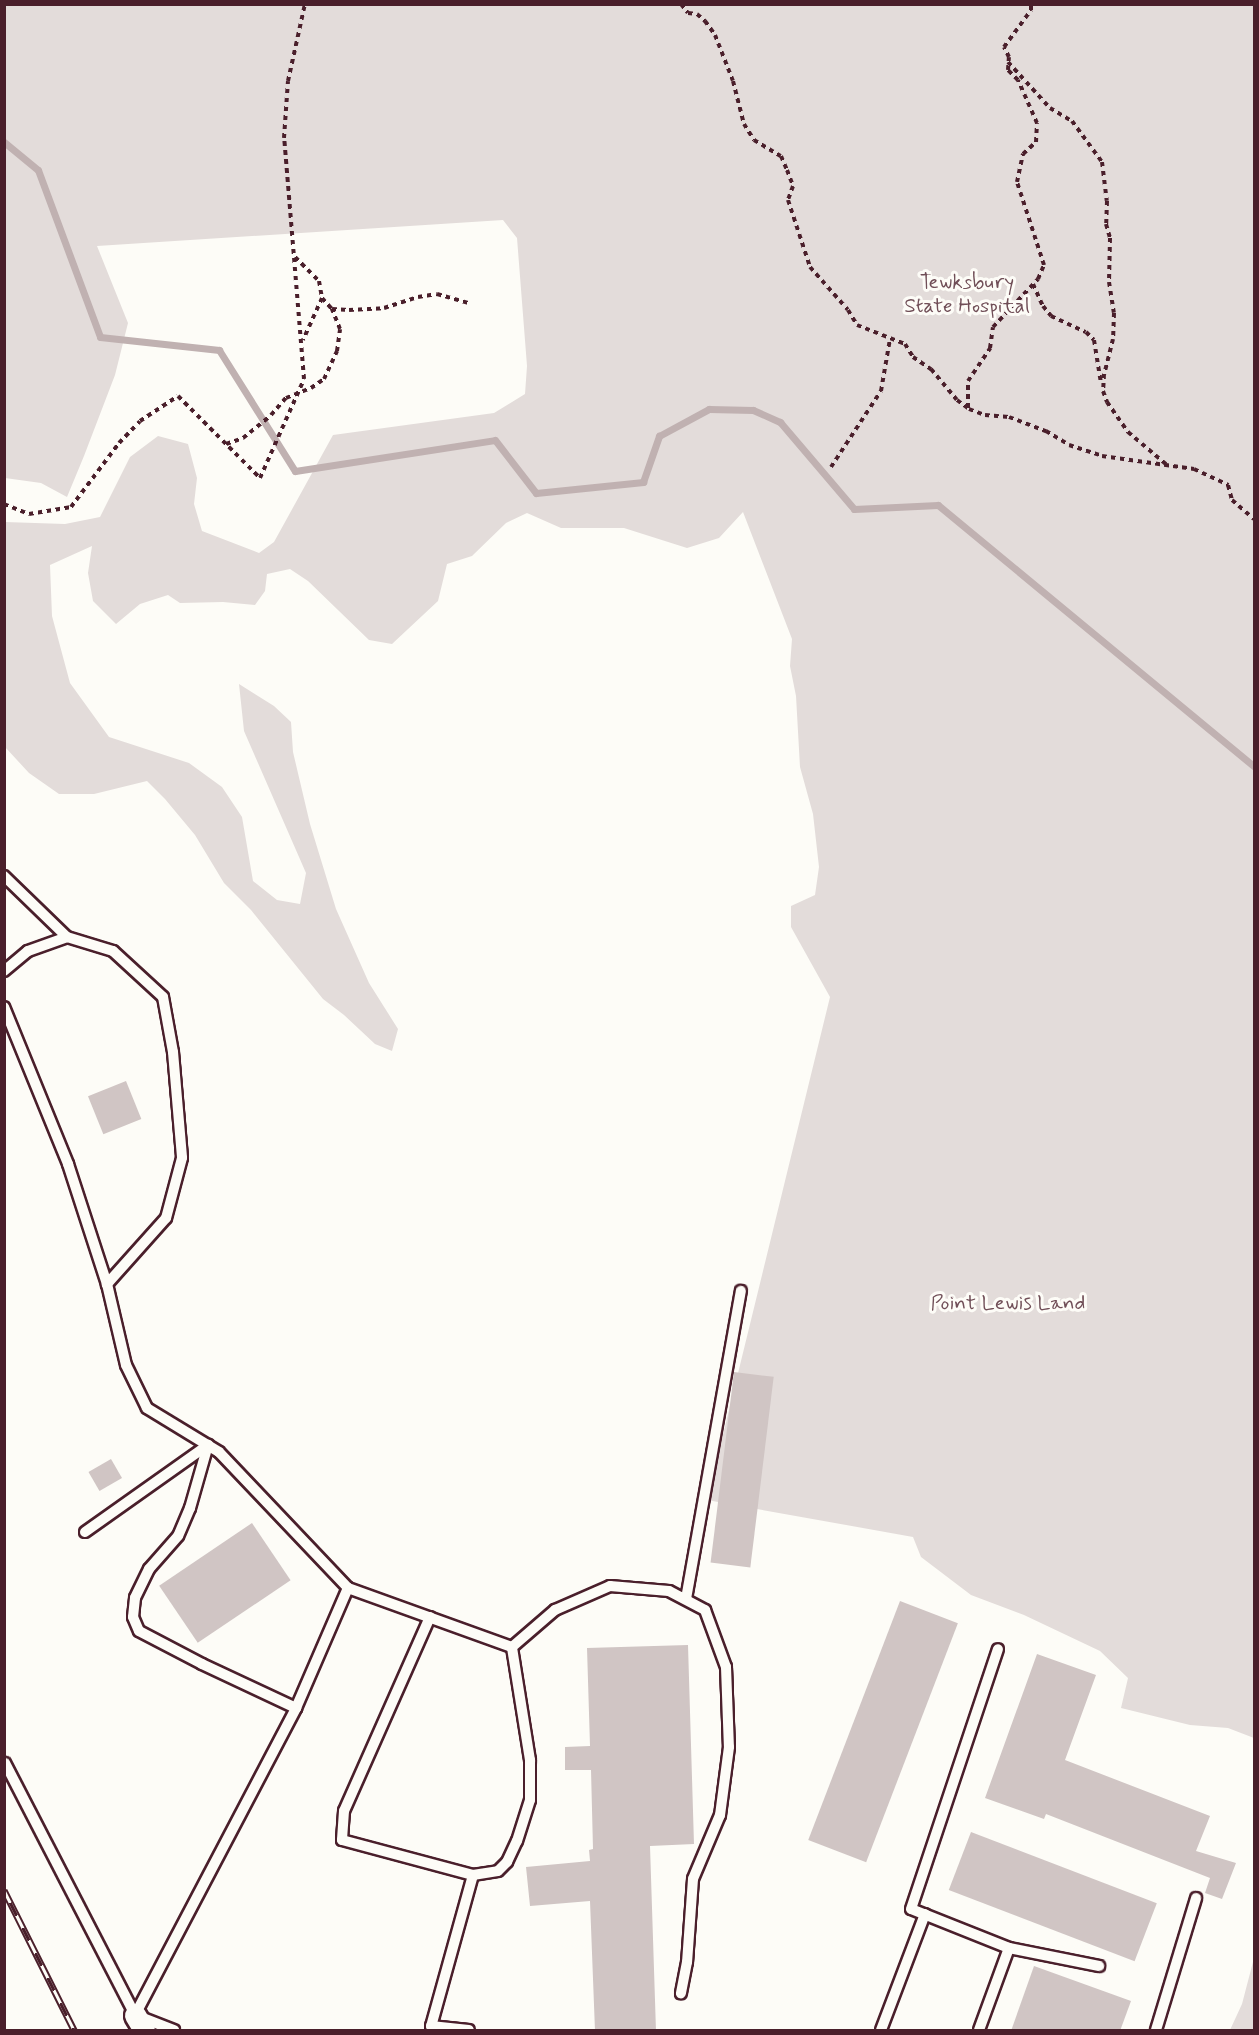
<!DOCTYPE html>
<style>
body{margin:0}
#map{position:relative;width:1259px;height:2035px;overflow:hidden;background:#fdfcf7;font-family:Mynerve,sans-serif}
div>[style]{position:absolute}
.green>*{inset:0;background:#e3dcda}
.stream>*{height:7px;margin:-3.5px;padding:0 3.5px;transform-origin:3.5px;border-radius:3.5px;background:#c0b1b1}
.building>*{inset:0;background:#d0c5c4;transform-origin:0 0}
.path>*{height:4px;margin-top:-2px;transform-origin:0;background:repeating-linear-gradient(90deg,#4a1f2b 0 4.5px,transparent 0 9px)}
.roads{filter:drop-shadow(2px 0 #4a1f2b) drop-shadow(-2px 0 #4a1f2b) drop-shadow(0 2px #4a1f2b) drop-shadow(0 -2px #4a1f2b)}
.lane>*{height:10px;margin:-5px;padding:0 5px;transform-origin:5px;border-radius:5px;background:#fdfcf7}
.street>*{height:21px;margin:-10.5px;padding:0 10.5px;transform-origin:10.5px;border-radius:10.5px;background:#fdfcf7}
.rail>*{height:7px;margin-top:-3.5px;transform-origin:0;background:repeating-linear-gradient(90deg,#fdfcf7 0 14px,#4a1f2b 0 28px);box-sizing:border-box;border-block:2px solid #4a1f2b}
span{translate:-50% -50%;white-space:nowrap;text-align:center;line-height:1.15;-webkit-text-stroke:6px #fdfcf7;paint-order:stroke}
.park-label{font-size:21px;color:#704e57}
.frame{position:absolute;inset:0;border:6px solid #4a1f2b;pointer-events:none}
</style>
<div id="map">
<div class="green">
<i style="clip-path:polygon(5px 5px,1254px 5px,1254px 1738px,1228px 1728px,1190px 1725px,1121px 1708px,1128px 1678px,1100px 1651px,1024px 1615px,971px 1595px,921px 1557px,913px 1537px,707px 1500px,830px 997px,791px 927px,791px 906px,815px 895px,819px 867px,813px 814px,800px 767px,796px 696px,790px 666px,792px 639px,743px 512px,719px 538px,687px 548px,624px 528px,561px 528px,527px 513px,506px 523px,472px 556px,447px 564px,438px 601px,392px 644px,369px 640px,308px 581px,290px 569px,267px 574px,265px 591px,255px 605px,223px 602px,180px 603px,168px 595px,140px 604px,116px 624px,93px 601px,88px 573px,92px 546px,50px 565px,52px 616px,70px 683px,109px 737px,189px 763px,222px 787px,242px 817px,253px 881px,277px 900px,300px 904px,306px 873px,244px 731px,239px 684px,274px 706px,291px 722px,293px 752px,310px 824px,336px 909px,369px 983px,398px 1029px,392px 1051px,375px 1044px,344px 1015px,323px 999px,251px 910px,224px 883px,195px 835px,165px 799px,147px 781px,94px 794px,59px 794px,29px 773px,5px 747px,5px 522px,65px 524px,100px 517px,130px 457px,158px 436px,188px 444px,197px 478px,194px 504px,202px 531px,259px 553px,274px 542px,333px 435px,494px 413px,525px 394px,527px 366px,517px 238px,503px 220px,97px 246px,128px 323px,115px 375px,84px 456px,67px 497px,41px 483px,5px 478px)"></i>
<i style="clip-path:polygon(1254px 1958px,1254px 2030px,1230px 2030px,1242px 2004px)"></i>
</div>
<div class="stream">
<i style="left:4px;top:142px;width:44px;rotate:39.5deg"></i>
<i style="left:38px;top:170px;width:178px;rotate:69.6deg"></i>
<i style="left:100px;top:337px;width:120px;rotate:6.2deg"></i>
<i style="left:219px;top:350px;width:143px;rotate:57.9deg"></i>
<i style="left:295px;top:471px;width:202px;rotate:-8.8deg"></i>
<i style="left:495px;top:440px;width:67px;rotate:52.3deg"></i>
<i style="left:536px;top:493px;width:108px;rotate:-5.9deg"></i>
<i style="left:643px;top:482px;width:49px;rotate:-70.8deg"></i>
<i style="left:659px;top:436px;width:57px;rotate:-28.4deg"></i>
<i style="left:709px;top:409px;width:44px;rotate:1.3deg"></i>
<i style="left:753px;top:410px;width:30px;rotate:24deg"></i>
<i style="left:780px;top:422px;width:114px;rotate:49.6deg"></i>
<i style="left:854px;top:509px;width:84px;rotate:-2.7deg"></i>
<i style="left:938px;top:505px;width:410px;rotate:39.6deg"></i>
</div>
<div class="building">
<i style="left:126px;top:1081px;width:41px;height:41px;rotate:68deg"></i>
<i style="left:734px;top:1372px;width:40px;height:192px;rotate:7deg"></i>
<i style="left:111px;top:1459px;width:22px;height:26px;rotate:60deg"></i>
<i style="left:252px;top:1523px;width:69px;height:112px;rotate:56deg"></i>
<i style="left:900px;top:1601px;width:62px;height:256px;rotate:21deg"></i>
<i style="clip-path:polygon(688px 1645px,694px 1844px,650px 1846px,656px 2031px,595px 2031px,590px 1901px,530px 1906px,526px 1867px,590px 1861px,589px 1850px,593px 1849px,591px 1770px,565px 1770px,565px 1747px,590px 1746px,587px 1648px)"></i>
<i style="clip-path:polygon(1037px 1654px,1096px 1675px,1065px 1760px,1210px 1816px,1196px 1851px,1236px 1863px,1222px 1899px,1205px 1893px,1210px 1878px,1046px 1814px,1044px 1819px,985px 1798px)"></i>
<i style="left:971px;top:1832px;width:199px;height:62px;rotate:21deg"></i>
<i style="clip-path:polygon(1034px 1966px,1131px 2001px,1120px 2031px,1011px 2031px)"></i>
</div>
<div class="path">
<i style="left:681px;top:4px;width:11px;rotate:52deg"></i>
<i style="left:688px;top:13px;width:9px;rotate:6deg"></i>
<i style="left:697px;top:14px;width:11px;rotate:41deg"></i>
<i style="left:705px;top:21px;width:17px;rotate:54deg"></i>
<i style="left:715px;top:35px;width:49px;rotate:68.6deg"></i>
<i style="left:733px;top:81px;width:44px;rotate:75.7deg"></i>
<i style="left:744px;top:124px;width:19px;rotate:58deg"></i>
<i style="left:754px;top:140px;width:31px;rotate:31deg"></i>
<i style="left:781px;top:156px;width:15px;rotate:67deg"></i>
<i style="left:787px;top:170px;width:17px;rotate:69deg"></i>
<i style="left:793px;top:186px;width:15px;rotate:110deg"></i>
<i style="left:788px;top:200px;width:71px;rotate:71.8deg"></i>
<i style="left:810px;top:267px;width:57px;rotate:48.5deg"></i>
<i style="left:848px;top:310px;width:17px;rotate:59deg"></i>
<i style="left:857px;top:325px;width:52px;rotate:21.6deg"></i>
<i style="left:905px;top:344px;width:15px;rotate:58deg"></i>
<i style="left:913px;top:357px;width:22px;rotate:34deg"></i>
<i style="left:931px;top:369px;width:40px;rotate:50deg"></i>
<i style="left:957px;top:400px;width:15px;rotate:37deg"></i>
<i style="left:969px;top:409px;width:17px;rotate:21deg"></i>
<i style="left:985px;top:415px;width:24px;rotate:5deg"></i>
<i style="left:1009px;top:417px;width:40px;rotate:21deg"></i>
<i style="left:1046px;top:431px;width:27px;rotate:31deg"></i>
<i style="left:1069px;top:445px;width:35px;rotate:18deg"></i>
<i style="left:1102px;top:456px;width:93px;rotate:8deg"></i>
<i style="left:1194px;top:469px;width:38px;rotate:25deg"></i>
<i style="left:1228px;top:485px;width:16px;rotate:75deg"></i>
<i style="left:1232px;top:500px;width:29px;rotate:41deg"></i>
<i style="left:1008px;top:62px;width:62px;rotate:47.6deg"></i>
<i style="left:1050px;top:108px;width:26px;rotate:31deg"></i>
<i style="left:1072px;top:121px;width:51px;rotate:53.8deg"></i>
<i style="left:1102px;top:162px;width:39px;rotate:83deg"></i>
<i style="left:1107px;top:201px;width:23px;rotate:92deg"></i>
<i style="left:1106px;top:224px;width:15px;rotate:74deg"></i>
<i style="left:1110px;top:238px;width:44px;rotate:91.3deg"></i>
<i style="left:1109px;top:282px;width:31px;rotate:81deg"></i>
<i style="left:1114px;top:313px;width:26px;rotate:92deg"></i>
<i style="left:1113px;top:339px;width:36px;rotate:104deg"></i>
<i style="left:1104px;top:374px;width:17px;rotate:93deg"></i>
<i style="left:1103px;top:391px;width:12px;rotate:70deg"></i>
<i style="left:1107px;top:402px;width:37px;rotate:55deg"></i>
<i style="left:1128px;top:432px;width:51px;rotate:40.2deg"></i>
<i style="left:295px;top:257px;width:34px;rotate:45deg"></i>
<i style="left:319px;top:281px;width:17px;rotate:80deg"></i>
<i style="left:322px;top:298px;width:46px;rotate:114.3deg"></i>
<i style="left:1033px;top:284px;width:24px;rotate:66deg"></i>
<i style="left:1043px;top:306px;width:13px;rotate:51deg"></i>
<i style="left:1051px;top:316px;width:38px;rotate:25deg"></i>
<i style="left:1086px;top:332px;width:11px;rotate:45deg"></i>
<i style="left:1094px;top:340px;width:44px;rotate:80.8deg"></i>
<i style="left:322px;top:298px;width:15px;rotate:48deg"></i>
<i style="left:332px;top:309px;width:17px;rotate:3deg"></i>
<i style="left:349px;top:310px;width:35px;rotate:-3deg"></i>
<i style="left:384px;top:308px;width:36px;rotate:-18deg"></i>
<i style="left:418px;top:297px;width:19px;rotate:-9deg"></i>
<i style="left:437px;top:294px;width:35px;rotate:16deg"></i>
<i style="left:968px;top:408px;width:27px;rotate:-90deg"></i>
<i style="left:968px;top:381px;width:40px;rotate:-56deg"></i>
<i style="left:990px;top:348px;width:21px;rotate:-82deg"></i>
<i style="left:993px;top:327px;width:66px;rotate:-46.8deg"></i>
<i style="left:1038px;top:279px;width:15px;rotate:-67deg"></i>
<i style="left:1044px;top:265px;width:87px;rotate:-108deg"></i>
<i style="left:1017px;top:182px;width:29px;rotate:-78deg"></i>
<i style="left:1023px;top:154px;width:18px;rotate:-43deg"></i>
<i style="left:1036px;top:142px;width:19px;rotate:-87deg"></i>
<i style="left:1037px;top:123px;width:47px;rotate:-113.8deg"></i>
<i style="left:1018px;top:80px;width:14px;rotate:-135deg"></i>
<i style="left:1008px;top:70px;width:13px;rotate:-86deg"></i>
<i style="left:1009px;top:57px;width:11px;rotate:-117deg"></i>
<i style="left:1004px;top:47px;width:46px;rotate:-53.9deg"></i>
<i style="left:1031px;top:10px;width:6px;rotate:-90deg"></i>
<i style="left:226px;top:444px;width:18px;rotate:-19deg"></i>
<i style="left:243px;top:438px;width:36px;rotate:-39deg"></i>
<i style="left:271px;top:415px;width:23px;rotate:-49deg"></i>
<i style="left:286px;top:398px;width:27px;rotate:-22deg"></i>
<i style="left:311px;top:388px;width:16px;rotate:-35deg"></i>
<i style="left:324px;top:379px;width:31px;rotate:-65deg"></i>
<i style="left:337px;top:351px;width:22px;rotate:-82deg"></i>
<i style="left:340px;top:329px;width:22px;rotate:-112deg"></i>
<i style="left:831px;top:467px;width:91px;rotate:-56.7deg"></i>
<i style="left:881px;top:391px;width:53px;rotate:-80.2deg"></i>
<i style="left:4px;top:504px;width:27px;rotate:22deg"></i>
<i style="left:29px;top:514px;width:43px;rotate:-9.5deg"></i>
<i style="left:71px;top:507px;width:80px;rotate:-53.1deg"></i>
<i style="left:119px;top:443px;width:30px;rotate:-46deg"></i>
<i style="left:140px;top:421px;width:45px;rotate:-33.3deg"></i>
<i style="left:178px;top:396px;width:116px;rotate:45deg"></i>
<i style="left:260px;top:478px;width:108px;rotate:-66deg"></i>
<i style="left:304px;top:379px;width:242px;rotate:-94.7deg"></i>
<i style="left:284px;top:138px;width:57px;rotate:-86deg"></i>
<i style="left:288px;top:81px;width:79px;rotate:-77.6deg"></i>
</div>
<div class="roads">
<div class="lane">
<i style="left:4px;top:876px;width:88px;rotate:44.1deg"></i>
<i style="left:4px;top:971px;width:31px;rotate:-40deg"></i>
<i style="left:28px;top:951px;width:41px;rotate:-19.7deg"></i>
<i style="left:67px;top:937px;width:48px;rotate:16.9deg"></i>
<i style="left:113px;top:951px;width:68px;rotate:42.6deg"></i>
<i style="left:163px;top:997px;width:56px;rotate:79.7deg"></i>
<i style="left:173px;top:1052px;width:106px;rotate:85.1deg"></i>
<i style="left:182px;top:1158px;width:62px;rotate:104.9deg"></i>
<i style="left:166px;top:1218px;width:89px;rotate:131.8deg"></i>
<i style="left:4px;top:1007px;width:170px;rotate:67.8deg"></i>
<i style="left:68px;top:1164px;width:126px;rotate:72deg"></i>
<i style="left:107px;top:1284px;width:83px;rotate:76.8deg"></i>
<i style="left:126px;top:1365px;width:48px;rotate:64deg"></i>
<i style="left:147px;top:1408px;width:84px;rotate:31.4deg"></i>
<i style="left:219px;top:1452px;width:187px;rotate:46.5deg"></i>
<i style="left:208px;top:1445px;width:66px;rotate:105.9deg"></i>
<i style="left:190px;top:1508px;width:30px;rotate:113deg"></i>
<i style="left:178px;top:1536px;width:44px;rotate:131.3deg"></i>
<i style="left:149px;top:1569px;width:32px;rotate:116deg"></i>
<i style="left:135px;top:1598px;width:19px;rotate:96deg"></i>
<i style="left:133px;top:1617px;width:15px;rotate:67deg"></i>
<i style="left:139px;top:1631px;width:71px;rotate:27.6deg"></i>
<i style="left:202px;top:1664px;width:104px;rotate:25.1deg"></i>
<i style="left:85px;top:1532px;width:151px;rotate:-35.3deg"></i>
<i style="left:686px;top:1599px;width:313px;rotate:-79.9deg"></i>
<i style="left:430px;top:1617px;width:212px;rotate:113.9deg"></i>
<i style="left:344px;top:1811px;width:29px;rotate:94deg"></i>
<i style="left:342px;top:1840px;width:136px;rotate:15deg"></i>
<i style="left:473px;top:1875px;width:157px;rotate:105.5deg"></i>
<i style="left:431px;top:2026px;width:38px;rotate:6deg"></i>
<i style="left:512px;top:1647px;width:57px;rotate:-40.7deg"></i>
<i style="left:555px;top:1610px;width:60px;rotate:-23.6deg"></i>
<i style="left:610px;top:1586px;width:59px;rotate:4.8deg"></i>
<i style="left:669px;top:1591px;width:41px;rotate:27.8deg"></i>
<i style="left:705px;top:1610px;width:61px;rotate:69.8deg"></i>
<i style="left:726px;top:1667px;width:80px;rotate:87.9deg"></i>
<i style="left:729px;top:1747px;width:69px;rotate:97.5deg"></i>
<i style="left:720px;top:1815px;width:69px;rotate:112.9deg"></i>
<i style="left:693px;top:1879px;width:83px;rotate:94.1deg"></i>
<i style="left:687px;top:1962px;width:32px;rotate:101deg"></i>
<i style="left:5px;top:1763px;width:284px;rotate:62.7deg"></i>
<i style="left:135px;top:2015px;width:42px;rotate:21deg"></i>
<i style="left:473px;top:1875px;width:25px;rotate:-9deg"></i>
<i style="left:498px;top:1871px;width:13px;rotate:-45deg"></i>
<i style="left:507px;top:1862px;width:23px;rotate:-65deg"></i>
<i style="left:517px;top:1841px;width:43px;rotate:-72.4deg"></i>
<i style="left:530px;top:1800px;width:40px;rotate:-90deg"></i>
<i style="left:530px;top:1760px;width:114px;rotate:-99.1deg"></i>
<i style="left:1009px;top:1948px;width:92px;rotate:11.3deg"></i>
<i style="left:135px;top:2015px;width:347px;rotate:-62.3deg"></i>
<i style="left:296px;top:1708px;width:131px;rotate:-66.6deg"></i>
<i style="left:348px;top:1588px;width:174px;rotate:19.8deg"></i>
<i style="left:881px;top:2030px;width:124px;rotate:-69.2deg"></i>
<i style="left:979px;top:2030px;width:87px;rotate:-69.9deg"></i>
<i style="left:1009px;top:1948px;width:105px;rotate:-158.3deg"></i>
<i style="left:911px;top:1909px;width:274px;rotate:-71.5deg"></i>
<i style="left:1156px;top:2030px;width:138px;rotate:-73.1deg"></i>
</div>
<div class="street">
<i style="left:135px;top:2015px;width:17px;rotate:59deg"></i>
</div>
</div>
<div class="rail">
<i style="left:4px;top:1890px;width:157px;rotate:63.4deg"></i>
</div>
<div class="park-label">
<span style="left:967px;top:294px">Tewksbury<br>State Hospital</span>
<span style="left:1008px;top:1303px">Point Lewis Land</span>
</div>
<div class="frame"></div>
</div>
